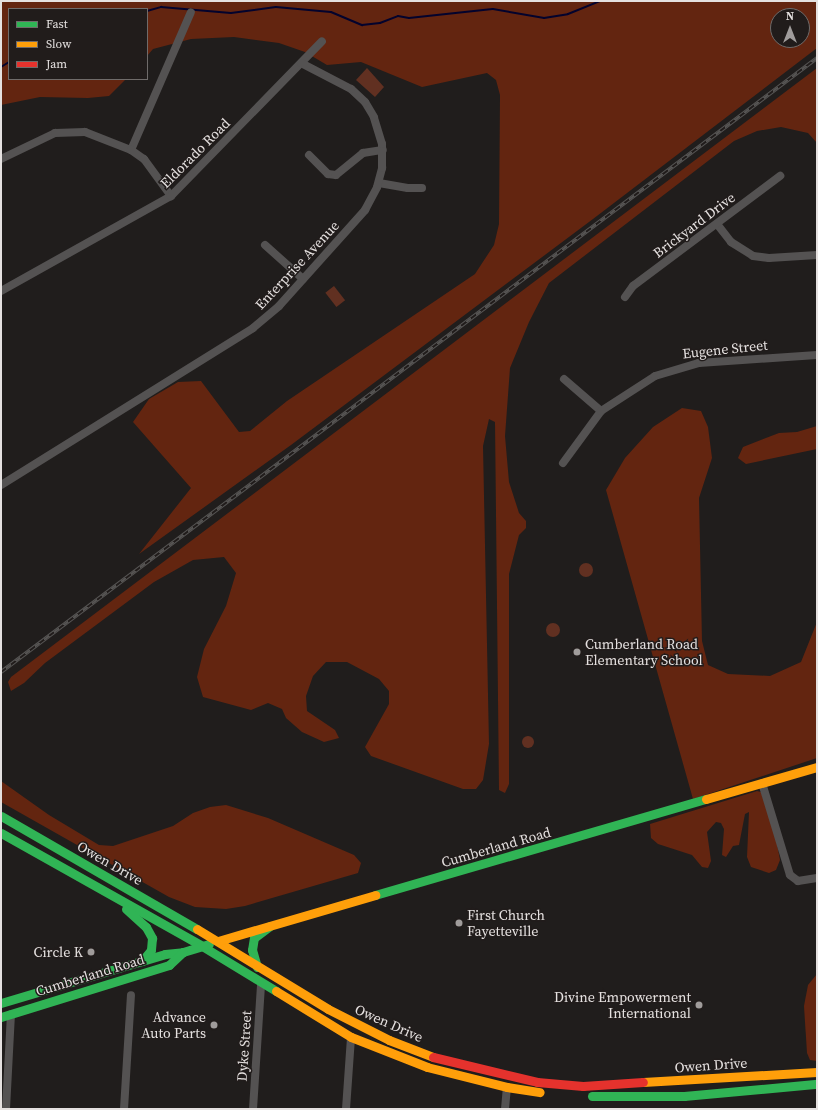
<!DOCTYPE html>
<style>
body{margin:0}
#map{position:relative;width:818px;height:1110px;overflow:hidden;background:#201d1c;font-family:"Source Serif 4",serif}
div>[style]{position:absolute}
.green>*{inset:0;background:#613021;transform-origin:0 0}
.round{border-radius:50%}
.forest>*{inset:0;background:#632510}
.stream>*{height:2px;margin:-1px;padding:0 1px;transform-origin:1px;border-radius:1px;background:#03032d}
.street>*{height:8px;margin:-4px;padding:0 4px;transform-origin:4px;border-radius:4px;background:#545252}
.fast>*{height:9px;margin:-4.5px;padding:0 4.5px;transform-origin:4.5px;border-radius:4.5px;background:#30b455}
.slow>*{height:9px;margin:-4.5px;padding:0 4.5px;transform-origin:4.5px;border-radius:4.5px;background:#ff9f0a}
.jam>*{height:9px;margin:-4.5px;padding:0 4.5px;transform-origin:4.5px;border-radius:4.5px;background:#e5322d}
.rail>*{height:3.5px;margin-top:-1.75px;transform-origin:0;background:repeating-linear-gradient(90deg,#211c1b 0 6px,#575554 0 12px);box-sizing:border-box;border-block:1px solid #575554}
.dots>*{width:11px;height:11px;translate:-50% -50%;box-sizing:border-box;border:2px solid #211c1b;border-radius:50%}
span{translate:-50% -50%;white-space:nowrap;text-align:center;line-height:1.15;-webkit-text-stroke:3px #211c1b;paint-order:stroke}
.street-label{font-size:14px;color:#e5e1e0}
.poi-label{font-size:14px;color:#e5e1e0}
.left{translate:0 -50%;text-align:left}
.right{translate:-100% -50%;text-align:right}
.frame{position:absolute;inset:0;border:2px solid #e5e1e0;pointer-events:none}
.legend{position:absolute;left:8px;top:8px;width:140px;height:72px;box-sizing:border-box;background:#211c1b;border:1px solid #6f6b6a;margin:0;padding:5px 7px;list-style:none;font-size:12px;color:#e5e1e0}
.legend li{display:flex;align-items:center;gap:8px;height:20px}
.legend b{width:20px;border:1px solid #6f6b6a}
.north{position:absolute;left:770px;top:8px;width:40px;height:40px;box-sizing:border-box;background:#211c1b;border:1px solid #6f6b6a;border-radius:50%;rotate:0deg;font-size:11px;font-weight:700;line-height:16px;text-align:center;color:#e5e1e0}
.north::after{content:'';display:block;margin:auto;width:14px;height:18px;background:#a09c9b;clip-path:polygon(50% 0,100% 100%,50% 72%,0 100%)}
</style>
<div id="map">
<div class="green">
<i style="clip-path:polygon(367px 68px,384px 87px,375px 97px,356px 80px)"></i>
<i style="left:334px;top:286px;width:18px;height:11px;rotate:52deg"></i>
<i class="round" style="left:579px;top:563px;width:14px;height:14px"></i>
<i class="round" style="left:546px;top:623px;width:14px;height:14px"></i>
<i class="round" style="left:522px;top:736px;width:12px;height:12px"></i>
</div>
<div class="forest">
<i style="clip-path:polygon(evenodd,1px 1px,817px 1px,817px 48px,593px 219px,291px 445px,139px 554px,191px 488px,133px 422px,149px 399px,178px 382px,201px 381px,239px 432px,250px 431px,287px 401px,475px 274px,494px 245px,499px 224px,500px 95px,496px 80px,487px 73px,422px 87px,361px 62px,327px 65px,305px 52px,279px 43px,234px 37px,191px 39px,153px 49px,147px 56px,147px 9px,9px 9px,9px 79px,126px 79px,109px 96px,88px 98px,40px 97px,1px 105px,1px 1px,778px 16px,802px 16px,802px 40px,778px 40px,778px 16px)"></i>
<i style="clip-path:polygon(817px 68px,817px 143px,808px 133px,781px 127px,757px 131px,734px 141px,549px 283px,529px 322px,510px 368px,505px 436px,509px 482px,519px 513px,526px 521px,526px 528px,519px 535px,509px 574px,509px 784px,505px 793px,499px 790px,495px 422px,489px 419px,483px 446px,489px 744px,483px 780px,476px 789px,463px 789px,371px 756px,365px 747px,389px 704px,389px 691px,379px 679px,347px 662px,326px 662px,313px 676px,306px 696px,307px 711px,335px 730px,339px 738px,324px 742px,302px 732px,286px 718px,282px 709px,268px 703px,251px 710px,203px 697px,197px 677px,204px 649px,226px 606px,236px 573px,224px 557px,193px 560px,154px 582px,45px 663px,24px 683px,11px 691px,8px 682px,11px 677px)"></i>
<i style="clip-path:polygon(682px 408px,701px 411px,708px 427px,712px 458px,699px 498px,702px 641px,708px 665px,728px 674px,770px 676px,801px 662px,817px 622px,817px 758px,693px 799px,606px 490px,625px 458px,653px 427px)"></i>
<i style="clip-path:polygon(817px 426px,817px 449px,746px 464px,738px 458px,743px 447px,779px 433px,797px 432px)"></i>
<i style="clip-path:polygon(1px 781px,49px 815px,99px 845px,113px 846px,173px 826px,193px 813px,210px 807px,226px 805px,268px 818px,354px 855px,361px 863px,358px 873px,245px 906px,226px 909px,195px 907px,169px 897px,1px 802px)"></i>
<i style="clip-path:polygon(757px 791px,761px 792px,776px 839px,780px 860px,776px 870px,769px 873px,751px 867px,747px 857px,749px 812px,745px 814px,739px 845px,733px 846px,726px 857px,722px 855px,724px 829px,721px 823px,716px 822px,707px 832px,711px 861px,708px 868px,702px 867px,692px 855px,658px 844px,651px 838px,650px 824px)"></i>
<i style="clip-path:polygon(817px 974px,817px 1061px,810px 1060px,807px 1053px,804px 1006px,808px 985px)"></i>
</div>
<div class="stream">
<i style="left:147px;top:11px;width:15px;rotate:-16deg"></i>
<i style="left:161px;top:7px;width:70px;rotate:4.9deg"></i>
<i style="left:231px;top:13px;width:45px;rotate:-7.6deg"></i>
<i style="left:276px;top:7px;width:55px;rotate:5.2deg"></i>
<i style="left:331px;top:12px;width:34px;rotate:23deg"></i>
<i style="left:362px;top:25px;width:18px;rotate:-6deg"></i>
<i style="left:380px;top:23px;width:19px;rotate:-21deg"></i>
<i style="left:398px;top:16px;width:11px;rotate:10deg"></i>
<i style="left:409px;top:18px;width:84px;rotate:-6.1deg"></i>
<i style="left:493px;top:9px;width:52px;rotate:10deg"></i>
<i style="left:544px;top:18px;width:24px;rotate:-9deg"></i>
<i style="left:568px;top:14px;width:35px;rotate:-22deg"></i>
<i style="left:1px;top:67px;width:9px;rotate:-32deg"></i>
</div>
<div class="street">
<i style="left:131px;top:150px;width:150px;rotate:-66.5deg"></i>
<i style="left:309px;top:155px;width:27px;rotate:45deg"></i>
<i style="left:328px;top:174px;width:8px;rotate:7deg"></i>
<i style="left:336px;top:175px;width:35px;rotate:-39deg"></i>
<i style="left:363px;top:153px;width:20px;rotate:-9deg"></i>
<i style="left:1px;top:159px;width:60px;rotate:-25.7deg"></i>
<i style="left:55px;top:133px;width:30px;rotate:-2deg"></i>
<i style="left:85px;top:132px;width:49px;rotate:21.4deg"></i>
<i style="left:131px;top:150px;width:16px;rotate:35deg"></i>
<i style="left:144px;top:159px;width:46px;rotate:53.9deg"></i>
<i style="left:379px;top:183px;width:29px;rotate:10deg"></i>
<i style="left:408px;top:188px;width:14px"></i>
<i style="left:717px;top:224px;width:23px;rotate:52deg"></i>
<i style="left:731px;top:242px;width:26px;rotate:32deg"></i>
<i style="left:753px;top:256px;width:16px;rotate:7deg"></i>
<i style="left:769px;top:258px;width:48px;rotate:-3.6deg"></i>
<i style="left:265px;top:245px;width:51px;rotate:41.8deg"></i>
<i style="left:1px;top:291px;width:195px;rotate:-29.2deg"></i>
<i style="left:171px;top:196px;width:216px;rotate:-45.7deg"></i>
<i style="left:625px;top:297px;width:14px;rotate:-54deg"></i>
<i style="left:633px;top:286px;width:184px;rotate:-36.8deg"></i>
<i style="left:564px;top:379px;width:49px;rotate:40.9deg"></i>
<i style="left:563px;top:463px;width:64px;rotate:-53.8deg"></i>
<i style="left:601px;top:411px;width:64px;rotate:-32.9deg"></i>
<i style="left:655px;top:376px;width:46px;rotate:-16.5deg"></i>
<i style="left:699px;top:363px;width:118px;rotate:-3.9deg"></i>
<i style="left:1px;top:485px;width:297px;rotate:-31.9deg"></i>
<i style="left:253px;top:328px;width:34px;rotate:-40deg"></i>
<i style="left:279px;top:306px;width:129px;rotate:-48.1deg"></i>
<i style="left:365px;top:210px;width:26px;rotate:-62deg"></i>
<i style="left:377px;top:187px;width:20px;rotate:-75deg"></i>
<i style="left:382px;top:168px;width:24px;rotate:-90deg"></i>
<i style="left:382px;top:144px;width:28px;rotate:-107deg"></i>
<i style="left:374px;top:117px;width:17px;rotate:-121deg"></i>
<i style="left:365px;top:102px;width:19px;rotate:-137deg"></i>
<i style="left:351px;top:89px;width:56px;rotate:-152.5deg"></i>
<i style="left:762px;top:783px;width:96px;rotate:73.1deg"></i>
<i style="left:790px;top:875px;width:10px;rotate:37deg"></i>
<i style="left:798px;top:881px;width:19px;rotate:-9deg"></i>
<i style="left:6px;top:1109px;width:95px;rotate:-87deg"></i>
<i style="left:124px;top:1109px;width:114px;rotate:-86.5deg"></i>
<i style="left:253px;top:1109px;width:125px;rotate:-86.3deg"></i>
<i style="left:346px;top:1109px;width:72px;rotate:-86deg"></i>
<i style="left:505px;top:1109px;width:22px;rotate:-85deg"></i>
</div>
<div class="fast">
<i style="left:1px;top:816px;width:226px;rotate:30deg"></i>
<i style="left:1px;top:833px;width:231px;rotate:29.3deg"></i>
<i style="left:202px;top:946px;width:87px;rotate:31.3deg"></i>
<i style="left:375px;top:895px;width:345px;rotate:-16.2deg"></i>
<i style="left:126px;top:909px;width:27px;rotate:42deg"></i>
<i style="left:146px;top:927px;width:13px;rotate:61deg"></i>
<i style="left:152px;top:938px;width:12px;rotate:95deg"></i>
<i style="left:151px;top:950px;width:14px;rotate:129deg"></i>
<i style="left:257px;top:967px;width:18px;rotate:-106deg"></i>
<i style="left:252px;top:950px;width:12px;rotate:-81deg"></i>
<i style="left:254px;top:938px;width:20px;rotate:-37deg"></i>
<i style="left:1px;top:1003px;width:171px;rotate:-16.6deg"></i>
<i style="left:165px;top:954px;width:18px;rotate:-6deg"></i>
<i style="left:183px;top:952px;width:27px;rotate:-17deg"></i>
<i style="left:1px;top:1017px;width:176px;rotate:-17.2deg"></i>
<i style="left:169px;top:965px;width:19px;rotate:-43deg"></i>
<i style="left:592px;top:1096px;width:92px"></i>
<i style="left:684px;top:1096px;width:134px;rotate:-5.2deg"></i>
</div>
<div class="slow">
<i style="left:706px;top:799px;width:116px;rotate:-16.1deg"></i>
<i style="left:197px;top:929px;width:153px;rotate:31.4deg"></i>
<i style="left:328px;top:1009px;width:68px;rotate:26.9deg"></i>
<i style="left:389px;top:1040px;width:47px;rotate:21.1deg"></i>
<i style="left:218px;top:941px;width:164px;rotate:-16.3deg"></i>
<i style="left:276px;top:991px;width:88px;rotate:31.5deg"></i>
<i style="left:351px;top:1037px;width:82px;rotate:21.5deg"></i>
<i style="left:427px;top:1067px;width:82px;rotate:14deg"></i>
<i style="left:507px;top:1087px;width:33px;rotate:9deg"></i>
<i style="left:643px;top:1082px;width:174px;rotate:-3.3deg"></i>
</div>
<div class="jam">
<i style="left:433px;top:1057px;width:107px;rotate:13.5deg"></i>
<i style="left:537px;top:1082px;width:46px;rotate:5deg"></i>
<i style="left:583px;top:1086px;width:60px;rotate:-3.8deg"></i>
</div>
<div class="rail">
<i style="left:1px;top:672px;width:1021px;rotate:-36.96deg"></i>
</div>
<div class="dots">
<i style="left:577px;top:652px;background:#a09c9b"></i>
<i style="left:459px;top:923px;background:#a09c9b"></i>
<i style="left:91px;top:952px;background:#a09c9b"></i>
<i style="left:699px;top:1005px;background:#a09c9b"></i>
<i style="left:214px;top:1025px;background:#a09c9b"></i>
</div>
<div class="street-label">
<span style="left:195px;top:153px;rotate:-45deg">Eldorado Road</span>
<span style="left:694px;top:225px;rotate:-37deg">Brickyard Drive</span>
<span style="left:297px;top:265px;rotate:-47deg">Enterprise Avenue</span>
<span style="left:725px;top:349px;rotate:-6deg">Eugene Street</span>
<span style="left:496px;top:847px;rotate:-16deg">Cumberland Road</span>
<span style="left:110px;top:863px;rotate:30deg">Owen Drive</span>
<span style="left:90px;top:975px;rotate:-17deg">Cumberland Road</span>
<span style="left:389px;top:1023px;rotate:24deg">Owen Drive</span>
<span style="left:244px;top:1046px;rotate:-86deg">Dyke Street</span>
<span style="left:711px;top:1065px;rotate:-4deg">Owen Drive</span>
</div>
<div class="poi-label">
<span class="left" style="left:585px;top:652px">Cumberland Road<br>Elementary School</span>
<span class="left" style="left:467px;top:923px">First Church<br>Fayetteville</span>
<span class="right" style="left:83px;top:952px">Circle K</span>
<span class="right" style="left:691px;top:1005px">Divine Empowerment<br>International</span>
<span class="right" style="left:206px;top:1025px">Advance<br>Auto Parts</span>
</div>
<div class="frame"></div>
<ul class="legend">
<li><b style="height:5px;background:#30b455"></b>Fast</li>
<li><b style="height:5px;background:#ff9f0a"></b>Slow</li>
<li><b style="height:5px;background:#e5322d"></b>Jam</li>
</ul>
<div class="north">N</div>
</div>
